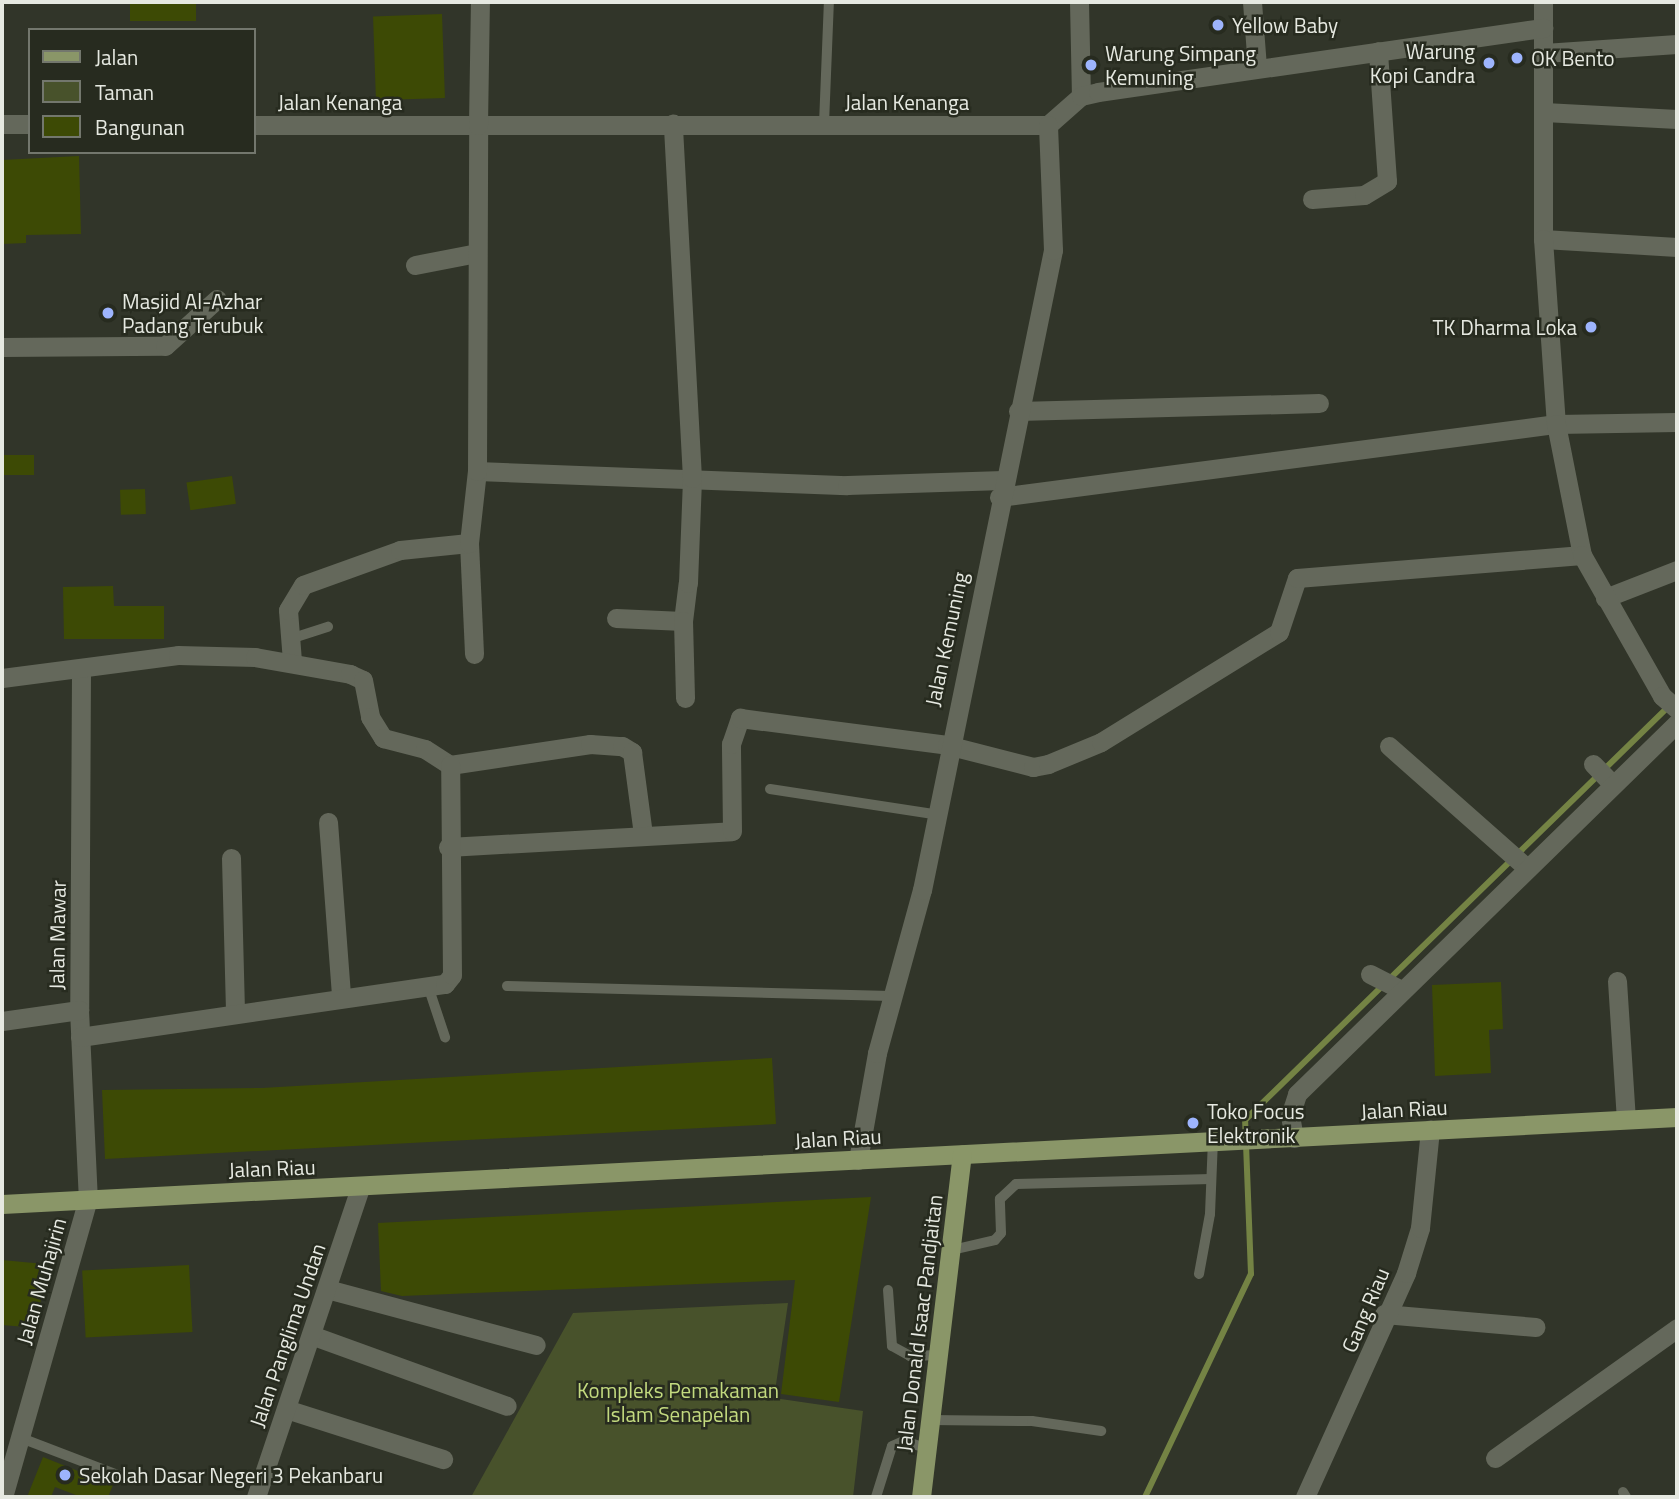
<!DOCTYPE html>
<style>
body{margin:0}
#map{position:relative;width:1679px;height:1499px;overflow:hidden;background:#313529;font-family:"Titillium Web",sans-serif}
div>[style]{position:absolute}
.green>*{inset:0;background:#48522b}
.stream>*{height:6px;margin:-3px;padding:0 3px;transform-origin:3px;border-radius:3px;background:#748344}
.building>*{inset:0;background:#3d4a05;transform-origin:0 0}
.service>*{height:10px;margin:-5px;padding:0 5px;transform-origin:5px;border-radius:5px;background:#64685b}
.minor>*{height:19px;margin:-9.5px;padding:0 9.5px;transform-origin:9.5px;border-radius:9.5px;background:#64685b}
.tertiary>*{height:19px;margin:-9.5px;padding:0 9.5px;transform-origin:9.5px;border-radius:9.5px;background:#64685b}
.primary>*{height:19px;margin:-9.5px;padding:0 9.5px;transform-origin:9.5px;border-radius:9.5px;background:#8a9668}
.dots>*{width:19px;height:19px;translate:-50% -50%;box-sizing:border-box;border:4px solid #272b1f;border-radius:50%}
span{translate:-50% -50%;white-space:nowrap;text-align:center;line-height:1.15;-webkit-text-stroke:5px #272b1f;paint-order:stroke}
.poi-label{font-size:21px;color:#e6e9e1}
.left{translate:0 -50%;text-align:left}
.right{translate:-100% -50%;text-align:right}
.street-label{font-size:21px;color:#e6e9e1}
.park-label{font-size:21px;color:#c3da7f}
.frame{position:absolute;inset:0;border:4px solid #e6e9e1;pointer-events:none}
.legend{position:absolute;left:28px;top:28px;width:228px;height:126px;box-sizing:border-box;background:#272b1f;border:2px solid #73776d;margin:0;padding:9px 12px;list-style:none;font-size:21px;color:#e6e9e1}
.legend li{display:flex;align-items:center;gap:14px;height:35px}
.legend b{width:35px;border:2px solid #73776d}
</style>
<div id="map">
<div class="green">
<i style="clip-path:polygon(788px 1303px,774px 1398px,863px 1411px,853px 1497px,471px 1497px,573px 1313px)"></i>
</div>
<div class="stream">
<i style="left:1145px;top:1497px;width:247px;rotate:-64.6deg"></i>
<i style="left:1251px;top:1274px;width:154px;rotate:-92.2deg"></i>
<i style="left:1245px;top:1120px;width:591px;rotate:-44.31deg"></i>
</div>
<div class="building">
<i style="left:130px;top:2px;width:66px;height:19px"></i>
<i style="left:442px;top:14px;width:84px;height:69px;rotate:88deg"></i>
<i style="clip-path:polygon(79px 156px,81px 234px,26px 235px,26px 243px,2px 244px,2px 160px)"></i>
<i style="left:2px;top:455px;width:32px;height:20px"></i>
<i style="left:232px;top:476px;width:28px;height:46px;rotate:82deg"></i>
<i style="left:145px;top:489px;width:25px;height:25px;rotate:88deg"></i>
<i style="clip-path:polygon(113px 586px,114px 606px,164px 606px,164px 639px,64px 639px,63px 587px)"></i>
<i style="clip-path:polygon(1501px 982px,1503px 1029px,1489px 1030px,1491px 1073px,1435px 1076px,1432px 985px)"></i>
<i style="clip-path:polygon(772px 1058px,776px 1124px,105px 1159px,102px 1090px,262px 1088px)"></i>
<i style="clip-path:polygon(871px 1197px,839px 1402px,781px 1394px,795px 1280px,402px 1296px,381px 1291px,378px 1223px)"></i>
<i style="clip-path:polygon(2px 1260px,44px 1264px,38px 1328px,2px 1325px)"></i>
<i style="left:189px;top:1265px;width:67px;height:107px;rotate:87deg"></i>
<i style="clip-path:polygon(43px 1457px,113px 1485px,108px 1497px,81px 1497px,55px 1487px,51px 1497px,27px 1497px)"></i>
</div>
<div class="service">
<i style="left:824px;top:124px;width:122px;rotate:-87.7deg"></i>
<i style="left:290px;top:639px;width:40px;rotate:-18deg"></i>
<i style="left:770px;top:789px;width:165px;rotate:8.7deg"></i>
<i style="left:507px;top:986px;width:384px;rotate:1.5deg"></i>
<i style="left:429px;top:989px;width:51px;rotate:71.6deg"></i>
<i style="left:952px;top:1250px;width:44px;rotate:-13.1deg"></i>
<i style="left:995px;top:1240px;width:9px;rotate:-49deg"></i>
<i style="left:1001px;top:1233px;width:34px;rotate:-92deg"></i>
<i style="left:1000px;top:1199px;width:22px;rotate:-43deg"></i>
<i style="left:1016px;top:1184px;width:195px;rotate:-1.5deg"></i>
<i style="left:1199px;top:1274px;width:61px;rotate:-79.6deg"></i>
<i style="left:1210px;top:1214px;width:75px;rotate:-87.7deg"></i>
<i style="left:888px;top:1290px;width:56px;rotate:85.9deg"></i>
<i style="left:892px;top:1346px;width:21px;rotate:29deg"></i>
<i style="left:910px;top:1356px;width:29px;rotate:-2deg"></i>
<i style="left:930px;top:1420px;width:102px;rotate:0.6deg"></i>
<i style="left:1032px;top:1421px;width:70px;rotate:8.2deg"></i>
<i style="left:21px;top:1438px;width:118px;rotate:20.9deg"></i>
<i style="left:1623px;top:1492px;width:6px;rotate:59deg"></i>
<i style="left:876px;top:1497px;width:53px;rotate:-72.6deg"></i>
<i style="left:892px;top:1446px;width:13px;rotate:-23deg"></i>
<i style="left:904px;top:1441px;width:23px;rotate:18deg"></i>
</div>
<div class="minor">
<i style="left:1079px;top:2px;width:94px;rotate:88.8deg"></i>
<i style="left:1252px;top:2px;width:65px;rotate:85.6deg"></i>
<i style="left:1544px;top:53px;width:133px;rotate:-3.9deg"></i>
<i style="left:1544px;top:112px;width:133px;rotate:3deg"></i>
<i style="left:1312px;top:199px;width:52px;rotate:-4.4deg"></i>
<i style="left:1364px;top:195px;width:27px;rotate:-31deg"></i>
<i style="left:1387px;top:181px;width:130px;rotate:-94deg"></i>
<i style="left:1543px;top:239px;width:134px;rotate:3.4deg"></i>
<i style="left:415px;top:265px;width:63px;rotate:-11deg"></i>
<i style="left:2px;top:347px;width:163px;rotate:-0.4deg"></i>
<i style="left:165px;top:346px;width:70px;rotate:-42.1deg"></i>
<i style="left:1018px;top:411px;width:301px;rotate:-1.5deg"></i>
<i style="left:477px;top:471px;width:370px;rotate:2.2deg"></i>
<i style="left:847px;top:485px;width:156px;rotate:-1.8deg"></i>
<i style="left:999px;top:497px;width:562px;rotate:-7.47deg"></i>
<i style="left:1556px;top:424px;width:121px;rotate:-0.9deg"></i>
<i style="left:469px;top:543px;width:111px;rotate:87.4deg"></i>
<i style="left:1605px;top:598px;width:77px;rotate:-21.3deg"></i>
<i style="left:616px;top:618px;width:67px;rotate:2.6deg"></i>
<i style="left:683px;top:621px;width:38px;rotate:-83deg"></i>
<i style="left:688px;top:583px;width:105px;rotate:-87.8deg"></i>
<i style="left:692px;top:478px;width:355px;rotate:-93.1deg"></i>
<i style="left:683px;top:621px;width:77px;rotate:88.5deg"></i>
<i style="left:292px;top:661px;width:51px;rotate:-94.5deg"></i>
<i style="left:288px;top:610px;width:29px;rotate:-59deg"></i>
<i style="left:303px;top:585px;width:103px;rotate:-19.8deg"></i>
<i style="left:400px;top:550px;width:69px;rotate:-5.8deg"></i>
<i style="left:469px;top:543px;width:72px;rotate:-83.7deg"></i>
<i style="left:477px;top:471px;width:346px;rotate:-89.8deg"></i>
<i style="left:81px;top:672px;width:338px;rotate:90.3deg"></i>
<i style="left:79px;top:1010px;width:188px;rotate:87.3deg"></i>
<i style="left:2px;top:678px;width:177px;rotate:-7.4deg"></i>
<i style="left:178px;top:655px;width:77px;rotate:1.5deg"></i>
<i style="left:255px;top:657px;width:97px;rotate:10.1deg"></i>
<i style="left:350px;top:674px;width:14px;rotate:25deg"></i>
<i style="left:363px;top:680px;width:38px;rotate:79deg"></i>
<i style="left:370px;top:717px;width:25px;rotate:58deg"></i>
<i style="left:383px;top:738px;width:43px;rotate:14.7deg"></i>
<i style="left:425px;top:749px;width:30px;rotate:33deg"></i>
<i style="left:450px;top:765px;width:142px;rotate:-8.5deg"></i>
<i style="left:590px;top:744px;width:32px;rotate:4deg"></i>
<i style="left:622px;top:746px;width:12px;rotate:31deg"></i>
<i style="left:632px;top:752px;width:83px;rotate:82.4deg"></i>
<i style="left:1389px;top:746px;width:184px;rotate:41.5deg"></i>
<i style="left:1593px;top:764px;width:29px;rotate:46deg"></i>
<i style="left:328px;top:822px;width:173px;rotate:85.7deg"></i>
<i style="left:448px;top:847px;width:284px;rotate:-3.2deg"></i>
<i style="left:732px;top:831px;width:87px;rotate:-90.7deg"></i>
<i style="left:731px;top:744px;width:28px;rotate:-71deg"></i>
<i style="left:740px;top:718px;width:209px;rotate:7.4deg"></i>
<i style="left:947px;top:745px;width:89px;rotate:14.3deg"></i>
<i style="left:1033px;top:767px;width:15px;rotate:-11deg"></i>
<i style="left:1048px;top:764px;width:57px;rotate:-22.5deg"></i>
<i style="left:1101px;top:742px;width:209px;rotate:-31.7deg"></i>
<i style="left:1279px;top:632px;width:57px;rotate:-71.6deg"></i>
<i style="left:1297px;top:578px;width:286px;rotate:-4.6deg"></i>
<i style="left:231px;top:858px;width:154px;rotate:88.5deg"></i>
<i style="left:1370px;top:974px;width:35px;rotate:27deg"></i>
<i style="left:1617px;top:981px;width:138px;rotate:86.3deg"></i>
<i style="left:2px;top:1021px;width:78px;rotate:-8.1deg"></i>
<i style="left:80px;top:1037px;width:369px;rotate:-8.3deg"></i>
<i style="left:445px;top:984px;width:11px;rotate:-52deg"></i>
<i style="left:452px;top:975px;width:210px;rotate:-90.5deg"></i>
<i style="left:1294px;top:1138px;width:22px;rotate:-100deg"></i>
<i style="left:1290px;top:1116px;width:23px;rotate:-72deg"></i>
<i style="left:1297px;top:1094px;width:531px;rotate:-44.31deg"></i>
<i style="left:327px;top:1289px;width:216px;rotate:15deg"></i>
<i style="left:1384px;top:1314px;width:152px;rotate:4.9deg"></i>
<i style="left:311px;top:1335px;width:208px;rotate:19.9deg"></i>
<i style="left:286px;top:1409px;width:165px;rotate:17.7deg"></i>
<i style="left:1495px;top:1458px;width:224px;rotate:-35.5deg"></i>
<i style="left:1305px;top:1497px;width:246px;rotate:-65.7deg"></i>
<i style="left:1406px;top:1273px;width:47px;rotate:-72.7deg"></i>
<i style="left:1420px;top:1228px;width:99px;rotate:-84.2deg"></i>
</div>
<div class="tertiary">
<i style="left:1543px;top:2px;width:237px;rotate:90deg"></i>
<i style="left:1543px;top:239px;width:185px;rotate:86deg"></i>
<i style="left:1556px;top:424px;width:134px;rotate:78.8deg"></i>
<i style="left:1582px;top:555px;width:162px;rotate:60.4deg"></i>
<i style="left:1662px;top:696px;width:20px;rotate:41deg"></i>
<i style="left:2px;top:124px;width:28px"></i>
<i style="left:254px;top:125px;width:794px"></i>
<i style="left:1048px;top:125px;width:44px;rotate:-41.3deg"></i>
<i style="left:1081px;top:96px;width:17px;rotate:-13deg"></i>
<i style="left:1098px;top:92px;width:450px;rotate:-8.2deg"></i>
<i style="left:478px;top:125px;width:123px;rotate:-89.1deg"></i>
<i style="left:858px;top:1160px;width:109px;rotate:-79.9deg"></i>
<i style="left:877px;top:1053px;width:169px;rotate:-74.6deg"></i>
<i style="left:922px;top:890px;width:653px;rotate:-78.43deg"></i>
<i style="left:1053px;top:250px;width:125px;rotate:-92.3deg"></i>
<i style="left:3px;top:1497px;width:311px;rotate:-74.1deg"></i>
<i style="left:256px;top:1497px;width:326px;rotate:-71.4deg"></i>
</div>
<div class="primary">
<i style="left:2px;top:1204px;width:1677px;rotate:-2.97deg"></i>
<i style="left:921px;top:1497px;width:345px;rotate:-83.2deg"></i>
</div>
<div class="dots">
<i style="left:1218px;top:25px;background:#9db4fd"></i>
<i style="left:1517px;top:58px;background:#9db4fd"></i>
<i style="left:1489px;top:63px;background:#9db4fd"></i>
<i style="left:1091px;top:65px;background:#9db4fd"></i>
<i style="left:108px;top:313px;background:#9db4fd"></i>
<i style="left:1591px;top:327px;background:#9db4fd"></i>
<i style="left:1193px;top:1123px;background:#9db4fd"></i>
<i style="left:65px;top:1475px;background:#9db4fd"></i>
</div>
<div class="poi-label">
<span class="left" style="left:1232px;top:25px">Yellow Baby</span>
<span class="right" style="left:1475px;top:63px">Warung<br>Kopi Candra</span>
<span class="left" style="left:1105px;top:65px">Warung Simpang<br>Kemuning</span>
<span class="left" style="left:1531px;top:58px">OK Bento</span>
<span class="left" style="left:122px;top:313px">Masjid Al-Azhar<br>Padang Terubuk</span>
<span class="right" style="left:1577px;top:327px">TK Dharma Loka</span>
<span class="left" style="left:1207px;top:1123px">Toko Focus<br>Elektronik</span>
<span class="left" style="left:79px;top:1475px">Sekolah Dasar Negeri 3 Pekanbaru</span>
</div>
<div class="street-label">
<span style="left:340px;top:102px">Jalan Kenanga</span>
<span style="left:907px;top:102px">Jalan Kenanga</span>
<span style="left:946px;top:639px;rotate:-78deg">Jalan Kemuning</span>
<span style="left:57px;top:935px;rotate:-89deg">Jalan Mawar</span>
<span style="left:1404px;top:1109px;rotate:-3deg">Jalan Riau</span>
<span style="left:838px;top:1138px;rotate:-3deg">Jalan Riau</span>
<span style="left:272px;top:1168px;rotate:-2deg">Jalan Riau</span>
<span style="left:41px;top:1281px;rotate:-74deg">Jalan Muhajirin</span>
<span style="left:1365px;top:1310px;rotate:-67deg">Gang Riau</span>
<span style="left:919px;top:1323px;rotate:-83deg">Jalan Donald Isaac Pandjaitan</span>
<span style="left:287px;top:1335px;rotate:-71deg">Jalan Panglima Undan</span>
</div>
<div class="park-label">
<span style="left:678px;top:1402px">Kompleks Pemakaman<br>Islam Senapelan</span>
</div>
<div class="frame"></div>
<ul class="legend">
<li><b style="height:9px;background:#8a9668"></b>Jalan</li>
<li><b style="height:19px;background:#48522b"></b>Taman</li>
<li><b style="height:19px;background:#3d4a05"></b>Bangunan</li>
</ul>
</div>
